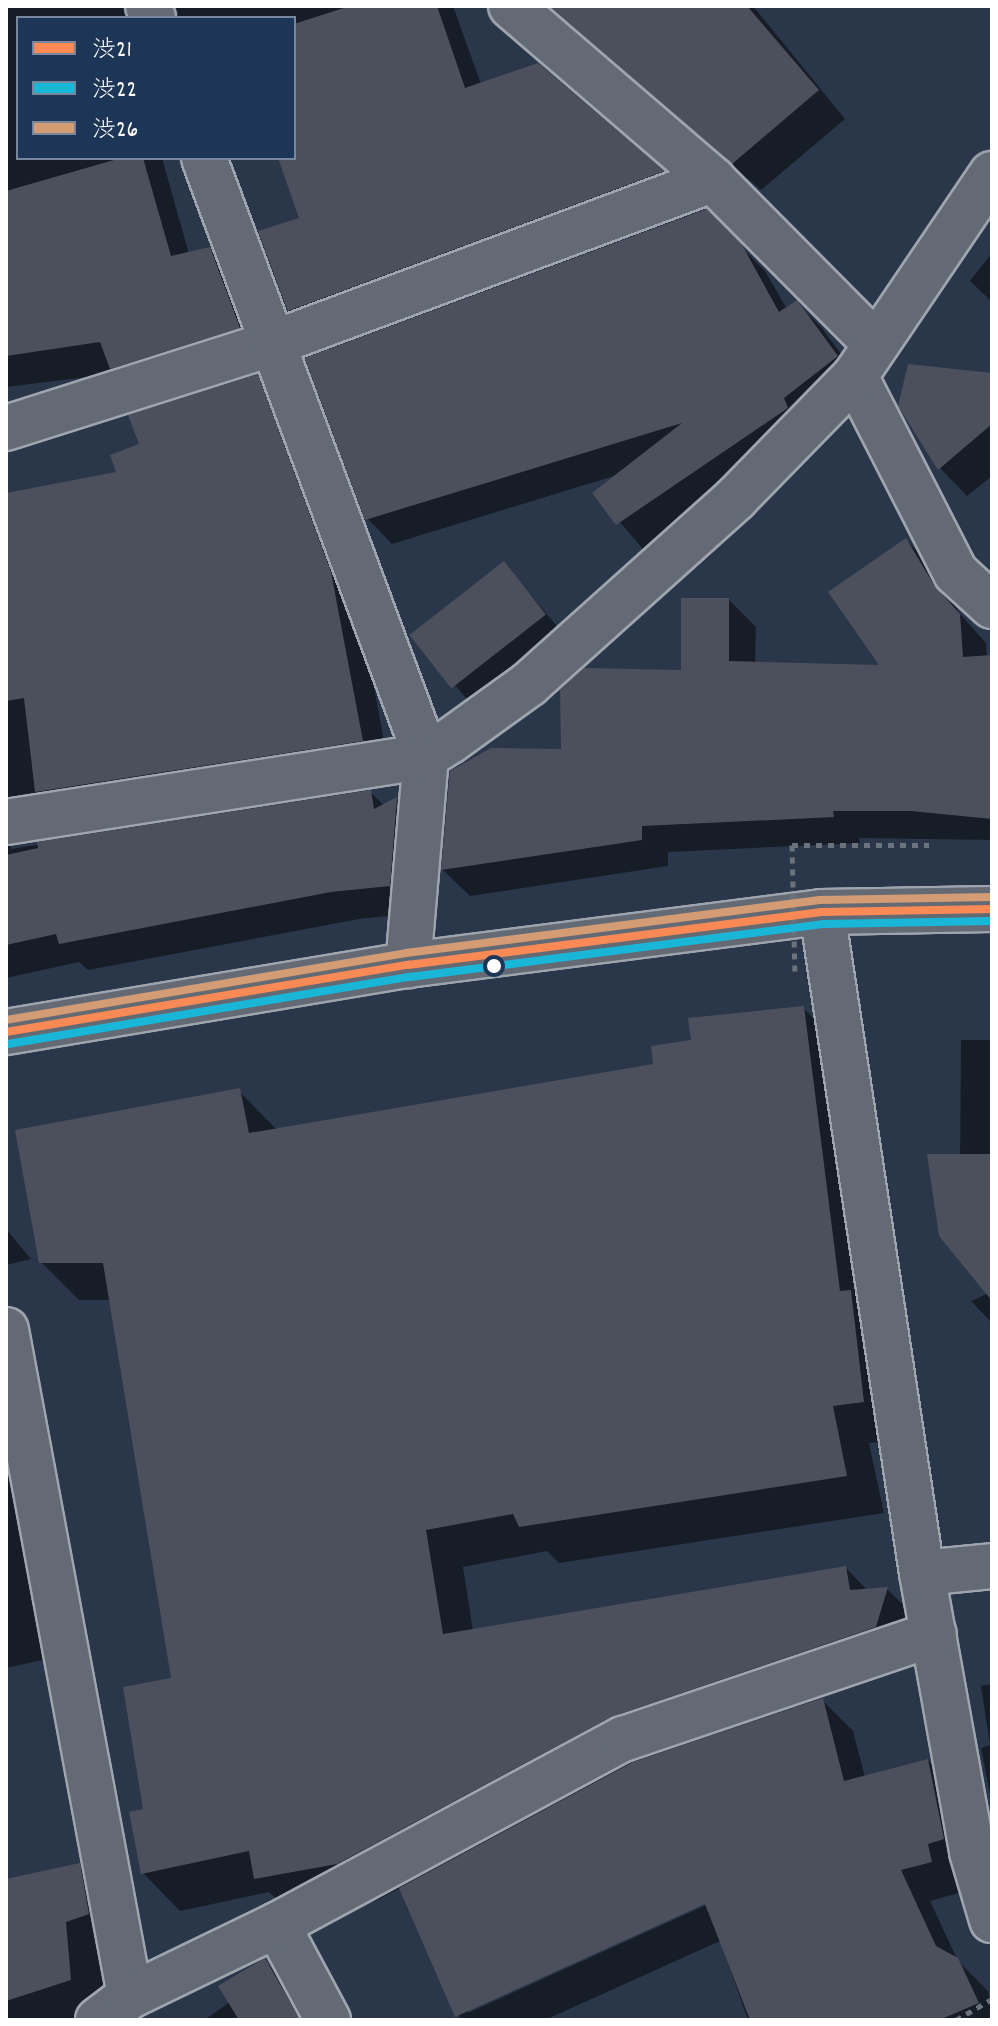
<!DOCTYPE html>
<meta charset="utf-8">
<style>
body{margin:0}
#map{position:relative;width:998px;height:2026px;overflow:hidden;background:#2a374a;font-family:Dekko,"Klee One",sans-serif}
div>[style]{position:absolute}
.shadow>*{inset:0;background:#0007;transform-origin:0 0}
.building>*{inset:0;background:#4c505d;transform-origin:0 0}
.path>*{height:5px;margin-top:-2.5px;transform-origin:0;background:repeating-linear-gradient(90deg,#6a727c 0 6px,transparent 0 12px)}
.roads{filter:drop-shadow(2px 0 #9fa5ae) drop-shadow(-2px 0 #9fa5ae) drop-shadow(0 2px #9fa5ae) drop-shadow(0 -2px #9fa5ae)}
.minor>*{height:44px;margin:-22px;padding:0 22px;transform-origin:22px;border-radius:22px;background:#636a74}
.major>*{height:44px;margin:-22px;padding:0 22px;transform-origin:22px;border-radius:22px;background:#636a74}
.path-bridge>*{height:5px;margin-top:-2.5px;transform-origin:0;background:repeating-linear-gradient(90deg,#6a727c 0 6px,transparent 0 12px)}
.bus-1>*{height:8px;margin:-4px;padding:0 4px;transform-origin:4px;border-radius:4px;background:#f98a56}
.bus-2>*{height:8px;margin:-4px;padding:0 4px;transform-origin:4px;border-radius:4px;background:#1ab6d8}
.bus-3>*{height:8px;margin:-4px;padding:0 4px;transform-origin:4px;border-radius:4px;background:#d39c74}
.dots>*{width:22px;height:22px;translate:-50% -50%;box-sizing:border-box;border:4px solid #1d3557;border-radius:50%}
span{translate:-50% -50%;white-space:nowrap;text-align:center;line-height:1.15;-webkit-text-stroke:8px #1d3557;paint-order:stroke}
.frame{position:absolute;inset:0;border:8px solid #fff;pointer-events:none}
.legend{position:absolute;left:16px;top:16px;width:280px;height:144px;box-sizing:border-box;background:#1d3557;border:2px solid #77869a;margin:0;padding:10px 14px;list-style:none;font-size:24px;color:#fff}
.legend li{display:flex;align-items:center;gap:16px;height:40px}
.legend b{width:40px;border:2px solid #77869a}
</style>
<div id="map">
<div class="shadow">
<i style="clip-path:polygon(6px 6px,453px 6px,481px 84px,538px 65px,690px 199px,317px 338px,289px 310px,301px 219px,280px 158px,294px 158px,294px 18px,177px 18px,178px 11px,168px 10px,157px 18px,18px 18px,18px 158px,162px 158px,189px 254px,210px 249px,238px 277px,267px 355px,6px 387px)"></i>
<i style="clip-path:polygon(545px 6px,753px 6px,845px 119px,761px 190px)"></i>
<i style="clip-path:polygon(706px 211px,765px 271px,787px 309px,796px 302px,821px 327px,862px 382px,812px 434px,643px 549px,595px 493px,617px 475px,392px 544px,367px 518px)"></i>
<i style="clip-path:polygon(992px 253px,992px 302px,970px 281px)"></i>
<i style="clip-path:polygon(992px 375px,992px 476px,967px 496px,940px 468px)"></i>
<i style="clip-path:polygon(257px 377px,285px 404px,358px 601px,389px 768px,10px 840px,11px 849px,370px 792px,385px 806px,397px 800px,424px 827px,416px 913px,359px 919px,88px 970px,79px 962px,6px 978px,6px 493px,119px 473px,142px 445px)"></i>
<i style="clip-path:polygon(906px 540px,933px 567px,960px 614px,986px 643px,987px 657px,992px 657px,992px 840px,859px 838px,860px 843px,668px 852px,668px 866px,470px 896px,443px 870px,452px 772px,563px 751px,683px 672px,729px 600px,756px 627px,755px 664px,883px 667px)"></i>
<i style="left:504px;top:563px;width:106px;height:116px;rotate:50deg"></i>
<i style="clip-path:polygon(evenodd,803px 1008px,841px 1045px,900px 1439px,869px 1443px,884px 1513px,559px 1563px,547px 1551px,463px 1567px,473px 1631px,846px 1568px,868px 1591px,887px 1589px,925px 1626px,913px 1664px,637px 1760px,822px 1700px,853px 1731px,865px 1777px,929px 1761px,960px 1792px,962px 1892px,930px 1901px,958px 1961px,988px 1991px,992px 2020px,748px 2020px,720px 1941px,545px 2020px,461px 2020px,401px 1888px,375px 1901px,294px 1916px,269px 1892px,180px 1911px,143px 1873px,145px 1811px,174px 1680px,111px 1300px,79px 1300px,41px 1262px,239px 1091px,277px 1130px,656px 1066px,693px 1041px,803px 1008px,713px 1898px,715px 1901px,468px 2013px,468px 2008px,713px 1898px)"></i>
<i style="clip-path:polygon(961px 1040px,992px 1040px,992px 1323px,971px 1301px,989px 1293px,960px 1156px)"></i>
<i style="clip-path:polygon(6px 1229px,31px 1259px,6px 1265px)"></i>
<i style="clip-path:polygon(6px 1434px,61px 1656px,6px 1668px)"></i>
<i style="clip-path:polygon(992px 1684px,992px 1804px,981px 1748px,990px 1745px,981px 1686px)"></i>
<i style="clip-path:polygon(79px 1865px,116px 1902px,102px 1959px,107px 2017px,6px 2020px,6px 1883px)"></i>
<i style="clip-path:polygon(265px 1961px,293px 1989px,310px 2020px,204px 2020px,230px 2002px)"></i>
</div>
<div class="building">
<i style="clip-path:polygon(350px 6px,437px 6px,465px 88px,538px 63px,665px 171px,288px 311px,258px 231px,299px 218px,278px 158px,294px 158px,294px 24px)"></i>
<i style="clip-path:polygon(549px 6px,747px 6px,819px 90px,732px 164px)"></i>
<i style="clip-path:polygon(121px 158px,143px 158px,171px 256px,210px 247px,240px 328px,110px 369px,100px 342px,6px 356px,6px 191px)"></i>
<i style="clip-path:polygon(707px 209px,741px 243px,779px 312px,797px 300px,838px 356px,784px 398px,788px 408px,616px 525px,592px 493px,682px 423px,365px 520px,305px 358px)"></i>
<i style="clip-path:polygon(908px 364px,992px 373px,992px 424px,938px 470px,898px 406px)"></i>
<i style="clip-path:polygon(258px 374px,331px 572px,363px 741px,35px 792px,24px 698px,6px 701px,6px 493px,116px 472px,110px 455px,139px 444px,128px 415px)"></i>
<i style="clip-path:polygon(906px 538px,934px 585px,960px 614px,963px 657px,992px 655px,992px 819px,911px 811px,833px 811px,834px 817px,642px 826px,642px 840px,441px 870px,450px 771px,491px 748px,561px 749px,560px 690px,584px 668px,681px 670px,681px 598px,729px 598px,729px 661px,879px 665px,828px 592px)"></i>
<i style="left:504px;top:561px;width:68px;height:120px;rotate:52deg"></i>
<i style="clip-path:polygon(371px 790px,374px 809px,397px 797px,390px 886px,331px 892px,59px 944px,56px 934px,6px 945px,6px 855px,38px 848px,37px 842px)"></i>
<i style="clip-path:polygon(804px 1006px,840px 1291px,851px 1290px,864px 1402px,833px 1406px,847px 1476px,519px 1527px,513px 1514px,426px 1530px,443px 1634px,846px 1566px,850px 1590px,888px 1587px,876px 1627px,611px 1717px,337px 1864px,254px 1879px,249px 1851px,141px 1874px,129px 1812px,143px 1809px,123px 1687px,171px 1678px,103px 1263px,39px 1263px,15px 1130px,240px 1088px,249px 1133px,653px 1064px,651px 1046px,691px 1040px,688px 1018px)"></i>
<i style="clip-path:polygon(927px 1154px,992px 1154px,992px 1301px,939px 1236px)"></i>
<i style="clip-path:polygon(823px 1698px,844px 1781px,928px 1759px,944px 1839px,928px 1844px,932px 1862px,901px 1870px,936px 1946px,958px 1958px,979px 2003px,939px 2020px,750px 2020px,705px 1904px,455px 2017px,399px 1888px,633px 1762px)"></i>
<i style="clip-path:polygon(80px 1863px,89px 1914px,66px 1922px,71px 1980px,6px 2001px,6px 1879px)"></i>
<i style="clip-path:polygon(265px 1958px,277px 1979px,300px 2020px,239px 2020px,218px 1986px)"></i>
</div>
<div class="path">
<i style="left:792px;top:845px;width:137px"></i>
<i style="left:956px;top:2020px;width:42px;rotate:-30.3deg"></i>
</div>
<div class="roads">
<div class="minor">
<i style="left:148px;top:6px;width:13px;rotate:67deg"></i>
<i style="left:511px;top:6px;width:267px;rotate:40.7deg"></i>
<i style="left:713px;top:180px;width:228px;rotate:45.2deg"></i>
<i style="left:204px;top:158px;width:638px;rotate:69.63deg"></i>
<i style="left:426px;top:756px;width:210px;rotate:94.9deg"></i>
<i style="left:855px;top:376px;width:221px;rotate:62.9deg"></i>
<i style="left:956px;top:573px;width:49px;rotate:42.5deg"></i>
<i style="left:6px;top:428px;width:278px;rotate:-17.6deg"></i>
<i style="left:271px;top:344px;width:471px;rotate:-20.4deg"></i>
<i style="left:6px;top:822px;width:425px;rotate:-8.9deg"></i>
<i style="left:426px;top:756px;width:28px;rotate:-32deg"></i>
<i style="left:450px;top:741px;width:97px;rotate:-35.8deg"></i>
<i style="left:529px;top:684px;width:278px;rotate:-41.9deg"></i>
<i style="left:736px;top:498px;width:170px;rotate:-45.7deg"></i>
<i style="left:855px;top:376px;width:244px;rotate:-55.9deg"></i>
<i style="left:822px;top:912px;width:669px;rotate:81.4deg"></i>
<i style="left:922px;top:1573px;width:283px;rotate:79.8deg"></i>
<i style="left:972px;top:1852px;width:71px;rotate:73.6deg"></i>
<i style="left:6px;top:1330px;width:677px;rotate:79.45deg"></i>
<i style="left:922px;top:1573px;width:70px;rotate:-5.7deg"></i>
<i style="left:277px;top:1925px;width:108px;rotate:61.8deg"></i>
<i style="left:98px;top:2020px;width:40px;rotate:-37deg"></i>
<i style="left:130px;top:1996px;width:163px;rotate:-25.8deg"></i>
<i style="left:277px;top:1925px;width:393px;rotate:-28.3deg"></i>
<i style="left:623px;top:1739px;width:328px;rotate:-18.7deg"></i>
</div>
<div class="major">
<i style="left:6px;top:1032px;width:408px;rotate:-9.5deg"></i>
<i style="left:408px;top:965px;width:417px;rotate:-7.3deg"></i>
<i style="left:822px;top:912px;width:170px;rotate:-1deg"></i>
</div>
</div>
<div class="path-bridge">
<i style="left:792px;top:845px;width:129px;rotate:88.7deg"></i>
</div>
<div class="bus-1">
<i style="left:6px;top:1032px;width:408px;rotate:-9.5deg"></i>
<i style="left:408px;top:965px;width:417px;rotate:-7.3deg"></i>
<i style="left:822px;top:912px;width:170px;rotate:-1deg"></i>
</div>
<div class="bus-2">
<i style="left:8px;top:1044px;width:408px;rotate:-9.5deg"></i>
<i style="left:410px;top:977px;width:416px;rotate:-7.3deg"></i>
<i style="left:823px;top:924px;width:169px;rotate:-1deg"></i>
</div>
<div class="bus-3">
<i style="left:6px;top:1020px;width:406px;rotate:-9.5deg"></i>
<i style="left:406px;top:953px;width:417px;rotate:-7.3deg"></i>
<i style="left:820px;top:900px;width:172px;rotate:-1deg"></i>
</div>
<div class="dots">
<i style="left:494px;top:966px;background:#fff"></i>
</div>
<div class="frame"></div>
<ul class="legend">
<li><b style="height:10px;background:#f98a56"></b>渋21</li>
<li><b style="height:10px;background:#1ab6d8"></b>渋22</li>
<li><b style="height:10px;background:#d39c74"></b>渋26</li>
</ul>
</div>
